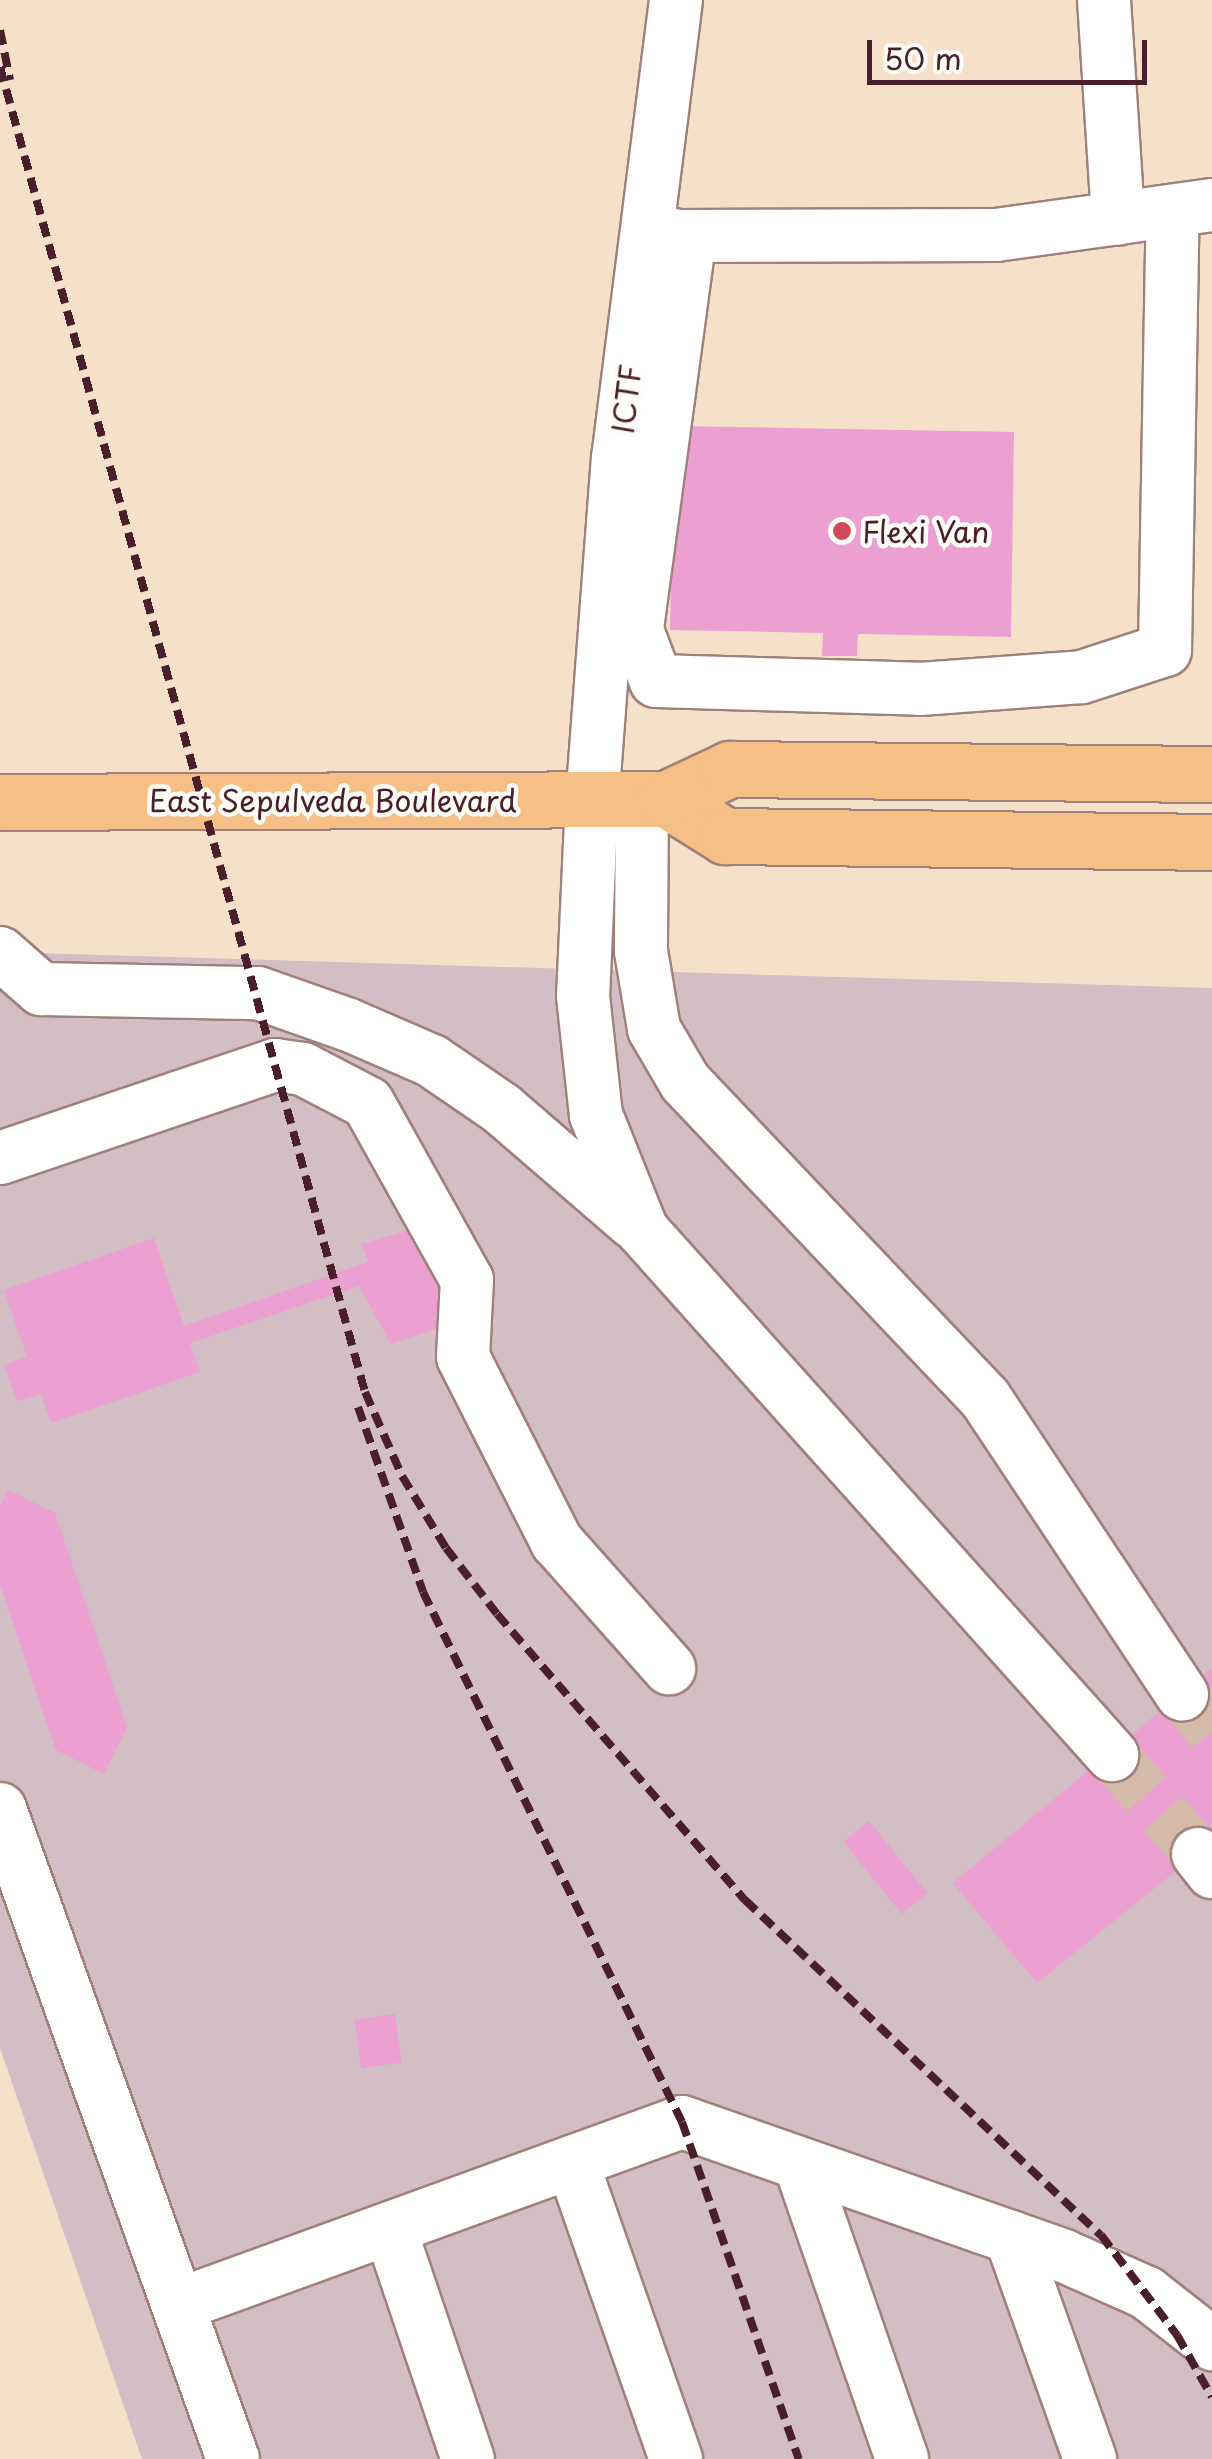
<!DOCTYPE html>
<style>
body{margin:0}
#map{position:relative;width:1212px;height:2459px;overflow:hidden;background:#f5e1c9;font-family:"Playpen Sans",sans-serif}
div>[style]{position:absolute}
.industrial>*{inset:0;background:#d2bec4}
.building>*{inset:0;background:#eba0d1;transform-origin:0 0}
.minor-tunnel>*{height:52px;margin-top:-26px;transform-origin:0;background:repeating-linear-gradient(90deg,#d3baa9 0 52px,transparent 0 78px)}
.roads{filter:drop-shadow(2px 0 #a0807a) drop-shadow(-2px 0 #a0807a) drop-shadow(0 2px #a0807a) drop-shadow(0 -2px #a0807a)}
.minor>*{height:52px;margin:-26px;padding:0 26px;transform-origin:26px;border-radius:26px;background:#fff}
.major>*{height:55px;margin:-27.5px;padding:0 27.5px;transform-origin:27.5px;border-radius:27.5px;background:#f5bf86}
.rail>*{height:8px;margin-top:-4px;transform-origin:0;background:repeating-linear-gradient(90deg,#4a1f2b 0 15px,transparent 0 23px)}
.dots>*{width:28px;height:28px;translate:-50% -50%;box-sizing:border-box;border:5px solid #fdfcf7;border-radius:50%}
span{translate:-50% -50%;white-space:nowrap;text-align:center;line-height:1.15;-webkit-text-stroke:9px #fdfcf7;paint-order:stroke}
.street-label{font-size:30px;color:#4a1f2b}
.poi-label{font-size:30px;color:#4a1f2b}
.left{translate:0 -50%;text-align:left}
.scale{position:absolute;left:867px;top:40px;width:280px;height:45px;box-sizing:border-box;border:5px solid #4a1f2b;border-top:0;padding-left:12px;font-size:30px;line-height:35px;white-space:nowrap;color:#4a1f2b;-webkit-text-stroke:8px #fdfcf7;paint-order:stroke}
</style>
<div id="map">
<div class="industrial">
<i style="clip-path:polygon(0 952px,1212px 988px,1212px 2459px,142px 2459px,0 2048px)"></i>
</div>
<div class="building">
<i style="clip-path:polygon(674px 426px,1014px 432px,1011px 637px,858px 634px,857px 656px,822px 656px,823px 633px,670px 630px)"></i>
<i style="clip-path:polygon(408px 1230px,413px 1245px,428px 1240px,442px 1267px,447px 1325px,391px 1344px,359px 1286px,190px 1343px,200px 1372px,51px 1423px,41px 1394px,17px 1401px,4px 1365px,27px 1357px,4px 1290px,154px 1238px,184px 1326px,368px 1262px,362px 1244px)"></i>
<i style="clip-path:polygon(8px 1490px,55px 1513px,127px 1728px,104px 1774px,56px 1750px,0 1585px,0 1506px)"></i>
<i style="clip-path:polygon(1212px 1668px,1212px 1842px,1037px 1983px,953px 1883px)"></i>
<i style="left:869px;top:1821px;width:93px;height:33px;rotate:51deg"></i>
<i style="left:395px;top:2014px;width:49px;height:41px;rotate:82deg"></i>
</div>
<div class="minor-tunnel">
<i style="left:1182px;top:1694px;width:48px;rotate:51deg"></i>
<i style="left:1112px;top:1755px;width:131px;rotate:49deg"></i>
</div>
<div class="roads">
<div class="minor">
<i style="left:676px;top:0;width:461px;rotate:97.2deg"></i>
<i style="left:618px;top:457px;width:343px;rotate:94.3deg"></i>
<i style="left:592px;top:799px;width:197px;rotate:92.6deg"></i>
<i style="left:583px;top:996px;width:120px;rotate:83.8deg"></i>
<i style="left:596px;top:1115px;width:124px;rotate:68.2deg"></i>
<i style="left:642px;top:1230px;width:705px;rotate:48.16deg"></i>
<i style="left:1104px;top:0;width:219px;rotate:86.3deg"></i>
<i style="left:656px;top:231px;width:22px;rotate:13deg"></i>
<i style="left:677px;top:236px;width:319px;rotate:-0.2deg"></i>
<i style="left:996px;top:235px;width:218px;rotate:-7.9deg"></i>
<i style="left:690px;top:236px;width:398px;rotate:97.7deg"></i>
<i style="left:637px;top:630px;width:54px;rotate:69.6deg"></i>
<i style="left:656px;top:681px;width:264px;rotate:1.7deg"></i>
<i style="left:920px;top:689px;width:162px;rotate:-4.2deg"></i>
<i style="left:1082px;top:677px;width:87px;rotate:-18deg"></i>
<i style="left:1165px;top:650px;width:439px;rotate:-89deg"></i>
<i style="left:642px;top:800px;width:151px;rotate:90.4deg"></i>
<i style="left:641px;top:951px;width:79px;rotate:80.5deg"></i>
<i style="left:654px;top:1029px;width:61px;rotate:59.7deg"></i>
<i style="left:685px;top:1082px;width:436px;rotate:46.5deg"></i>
<i style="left:985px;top:1398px;width:356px;rotate:56.4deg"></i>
<i style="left:0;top:953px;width:55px;rotate:41.3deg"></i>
<i style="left:41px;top:989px;width:217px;rotate:1.1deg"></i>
<i style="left:258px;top:993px;width:96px;rotate:19.4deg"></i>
<i style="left:349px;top:1025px;width:90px;rotate:23.4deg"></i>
<i style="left:432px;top:1061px;width:85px;rotate:34.4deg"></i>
<i style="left:502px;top:1109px;width:174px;rotate:40.8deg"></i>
<i style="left:0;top:1158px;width:290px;rotate:-18.7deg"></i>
<i style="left:275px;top:1065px;width:28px;rotate:8deg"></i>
<i style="left:303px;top:1069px;width:73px;rotate:27.6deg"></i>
<i style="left:368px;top:1103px;width:203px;rotate:60.8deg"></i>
<i style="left:467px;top:1280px;width:77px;rotate:93deg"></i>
<i style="left:463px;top:1357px;width:208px;rotate:63.1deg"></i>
<i style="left:557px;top:1542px;width:169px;rotate:48.4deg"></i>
<i style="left:0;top:1809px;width:690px;rotate:70.28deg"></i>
<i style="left:1198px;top:1854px;width:23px;rotate:52deg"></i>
<i style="left:572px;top:2162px;width:315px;rotate:70.7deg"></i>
<i style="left:800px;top:2164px;width:312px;rotate:70.9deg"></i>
<i style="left:390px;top:2229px;width:243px;rotate:71.3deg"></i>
<i style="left:1011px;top:2237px;width:236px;rotate:70.4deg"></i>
<i style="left:178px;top:2305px;width:536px;rotate:-19.96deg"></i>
<i style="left:682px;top:2122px;width:405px;rotate:19.3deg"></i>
<i style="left:1064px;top:2256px;width:91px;rotate:24deg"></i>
<i style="left:1147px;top:2293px;width:83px;rotate:38.1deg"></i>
</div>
<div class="major">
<i style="left:666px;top:799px;width:70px;rotate:32.1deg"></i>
<i style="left:725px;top:836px;width:487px;rotate:0.7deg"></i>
<i style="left:0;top:802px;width:666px;rotate:-0.26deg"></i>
<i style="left:666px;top:799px;width:71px;rotate:-25.1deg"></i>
<i style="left:730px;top:769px;width:482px;rotate:0.6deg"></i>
</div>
</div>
<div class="rail">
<i style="left:0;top:30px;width:51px;rotate:78.7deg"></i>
<i style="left:0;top:67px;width:1374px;rotate:74.6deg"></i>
<i style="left:365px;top:1392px;width:92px;rotate:66.2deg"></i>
<i style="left:402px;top:1476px;width:84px;rotate:58.6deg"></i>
<i style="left:446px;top:1548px;width:83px;rotate:52.3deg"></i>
<i style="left:497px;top:1614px;width:379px;rotate:49.1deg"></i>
<i style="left:745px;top:1900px;width:489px;rotate:43.3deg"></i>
<i style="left:1101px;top:2235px;width:126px;rotate:52.8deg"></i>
<i style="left:1177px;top:2335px;width:71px;rotate:60.6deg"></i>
<i style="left:358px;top:1407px;width:196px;rotate:70.6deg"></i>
<i style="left:423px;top:1592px;width:590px;rotate:63.96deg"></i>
<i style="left:682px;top:2122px;width:357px;rotate:70.9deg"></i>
</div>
<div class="dots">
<i style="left:842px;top:531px;background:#d1495b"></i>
</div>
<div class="street-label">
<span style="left:626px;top:399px;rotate:-83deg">ICTF</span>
<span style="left:333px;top:800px">East Sepulveda Boulevard</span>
</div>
<div class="poi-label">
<span class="left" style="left:862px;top:531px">Flexi Van</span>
</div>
<div class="scale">50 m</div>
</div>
